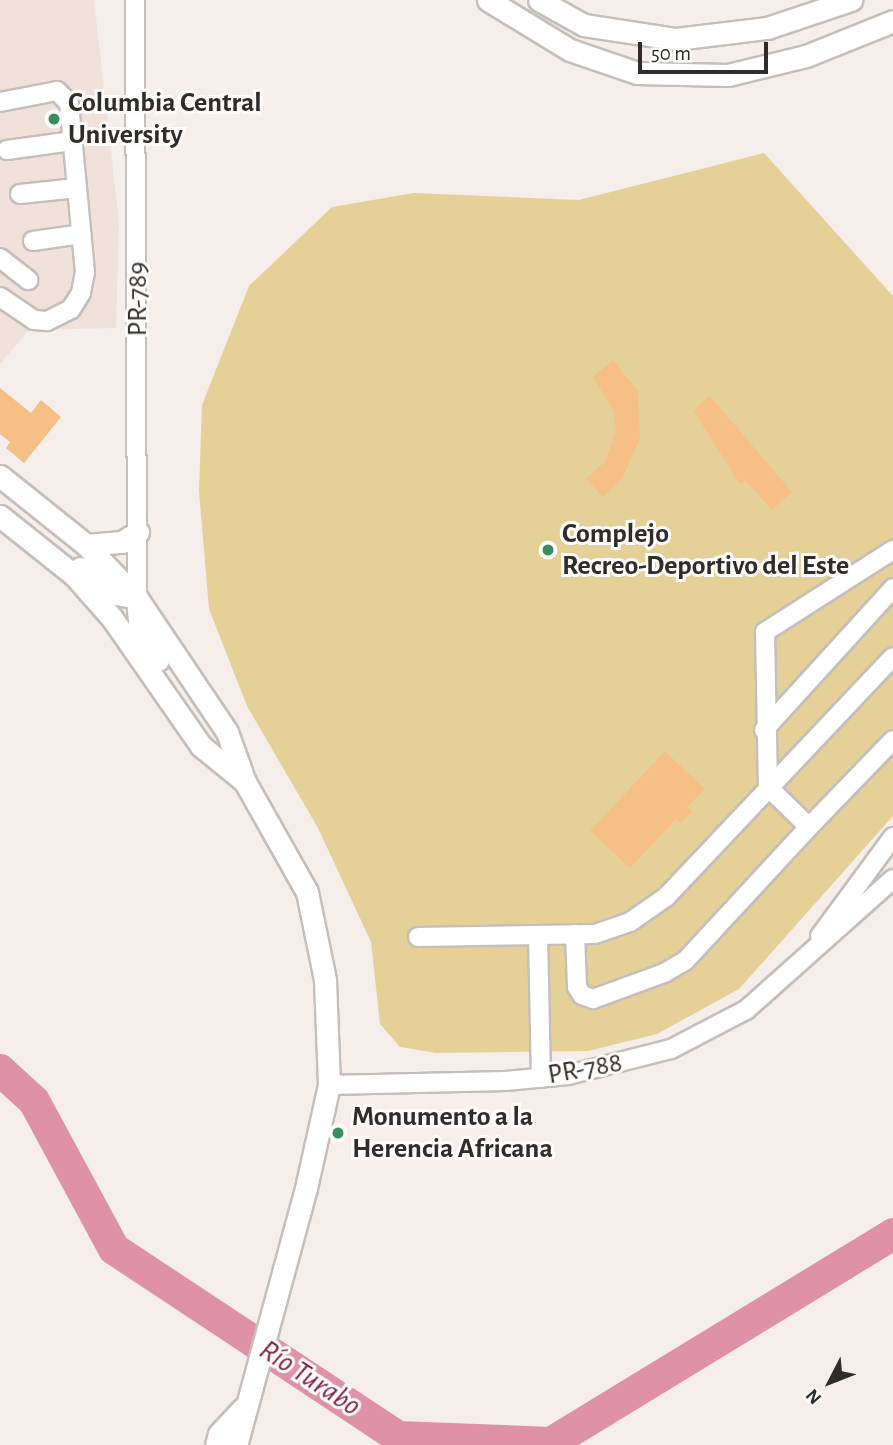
<!DOCTYPE html>
<meta charset="utf-8">
<style>
body{margin:0}
#map{position:relative;width:893px;height:1445px;overflow:hidden;background:#f5eeeb;font-family:"Alegreya Sans",sans-serif}
div>[style]{position:absolute}
.built>*{inset:0;background:#f0e2db}
.green>*{inset:0;background:#e5d198}
.river>*{height:32px;margin:-16px;padding:0 16px;transform-origin:16px;border-radius:16px;background:#de91a7}
.building>*{inset:0;background:#f5bf85}
.roads{filter:drop-shadow(2px 0 #c5bebb) drop-shadow(-2px 0 #c5bebb) drop-shadow(0 2px #c5bebb) drop-shadow(0 -2px #c5bebb)}
.minor>*{height:18px;margin:-9px;padding:0 9px;transform-origin:9px;border-radius:9px;background:#fff}
.major>*{height:21px;margin:-10.5px;padding:0 10.5px;transform-origin:10.5px;border-radius:10.5px;background:#fff}
.dots>*{width:19px;height:19px;translate:-50% -50%;box-sizing:border-box;border:4px solid #fefdfc;border-radius:50%}
span{translate:-50% -50%;white-space:nowrap;text-align:center;line-height:1.15;-webkit-text-stroke:6px #fefdfc;paint-order:stroke}
.poi-label{font-size:28px;color:#2f2c2b;font-weight:700}
.left{translate:0 -50%;text-align:left}
.street-label{font-size:28px;color:#2f2c2b}
.water-label{font-size:30px;color:#7c2244;font-style:italic}
.north{position:absolute;left:795px;top:1347px;width:70px;height:70px;-webkit-text-stroke:5px #fefdfc;paint-order:stroke;rotate:228deg;font-size:19px;font-weight:700;line-height:28px;text-align:center;color:#2f2c2b}
.north::after{content:'';display:block;margin:auto;width:24px;height:32px;background:#2f2c2b;clip-path:polygon(50% 0,100% 100%,50% 72%,0 100%)}
.scale{position:absolute;left:638px;top:42px;width:130px;height:32px;box-sizing:border-box;border:4px solid #2f2c2b;border-top:0;padding-left:9px;font-size:21px;line-height:24px;white-space:nowrap;color:#2f2c2b;-webkit-text-stroke:5px #fefdfc;paint-order:stroke}
</style>
<div id="map">
<div class="built">
<i style="clip-path:polygon(0 0,94px 0,119px 223px,116px 328px,29px 330px,0 364px)"></i>
</div>
<div class="green">
<i style="clip-path:polygon(764px 153px,893px 296px,893px 816px,739px 989px,657px 1034px,588px 1051px,436px 1053px,400px 1047px,380px 1024px,371px 942px,318px 828px,247px 706px,209px 609px,199px 491px,202px 405px,249px 286px,332px 207px,414px 193px,579px 200px)"></i>
</div>
<div class="river">
<i style="left:0;top:1070px;width:46px;rotate:42.4deg"></i>
<i style="left:34px;top:1101px;width:168px;rotate:61.6deg"></i>
<i style="left:114px;top:1249px;width:341px;rotate:33.5deg"></i>
<i style="left:398px;top:1437px;width:153px;rotate:2.2deg"></i>
<i style="left:551px;top:1443px;width:401px;rotate:-31.4deg"></i>
</div>
<div class="building">
<i style="clip-path:polygon(613px 360px,638px 391px,640px 438px,623px 477px,603px 497px,586px 478px,605px 462px,616px 432px,614px 412px,593px 377px)"></i>
<i style="clip-path:polygon(0 388px,31px 413px,41px 400px,61px 417px,24px 463px,6px 448px,10px 442px,0 434px)"></i>
<i style="clip-path:polygon(709px 395px,792px 492px,772px 510px,745px 480px,740px 485px,694px 411px)"></i>
<i style="clip-path:polygon(665px 751px,705px 789px,687px 807px,692px 811px,681px 823px,676px 819px,630px 868px,590px 831px)"></i>
</div>
<div class="roads">
<div class="minor">
<i style="left:135px;top:0;width:598px;rotate:89.81deg"></i>
<i style="left:0;top:102px;width:58px;rotate:-10.9deg"></i>
<i style="left:57px;top:91px;width:17px;rotate:45deg"></i>
<i style="left:69px;top:103px;width:170px;rotate:84.6deg"></i>
<i style="left:85px;top:272px;width:21px;rotate:101deg"></i>
<i style="left:81px;top:293px;width:19px;rotate:122deg"></i>
<i style="left:71px;top:309px;width:27px;rotate:153deg"></i>
<i style="left:47px;top:321px;width:13px;rotate:-176deg"></i>
<i style="left:34px;top:320px;width:41px;rotate:-145.9deg"></i>
<i style="left:7px;top:150px;width:67px;rotate:-7.8deg"></i>
<i style="left:20px;top:194px;width:57px;rotate:-6deg"></i>
<i style="left:33px;top:241px;width:49px;rotate:-8.1deg"></i>
<i style="left:0;top:258px;width:36px;rotate:38deg"></i>
<i style="left:893px;top:550px;width:152px;rotate:147.4deg"></i>
<i style="left:765px;top:632px;width:155px;rotate:88.9deg"></i>
<i style="left:768px;top:787px;width:57px;rotate:44.3deg"></i>
<i style="left:809px;top:827px;width:121px;rotate:-46deg"></i>
<i style="left:764px;top:730px;width:192px;rotate:-47.7deg"></i>
<i style="left:575px;top:934px;width:53px;rotate:87.8deg"></i>
<i style="left:577px;top:987px;width:9px;rotate:58deg"></i>
<i style="left:582px;top:995px;width:12px;rotate:20deg"></i>
<i style="left:593px;top:999px;width:76px;rotate:-20.1deg"></i>
<i style="left:664px;top:973px;width:24px;rotate:-30deg"></i>
<i style="left:685px;top:961px;width:183px;rotate:-47.2deg"></i>
<i style="left:538px;top:935px;width:143px;rotate:88.8deg"></i>
<i style="left:820px;top:936px;width:123px;rotate:-53.6deg"></i>
<i style="left:418px;top:937px;width:177px;rotate:-1deg"></i>
<i style="left:595px;top:934px;width:37px;rotate:-19deg"></i>
<i style="left:630px;top:922px;width:44px;rotate:-34.8deg"></i>
<i style="left:666px;top:897px;width:330px;rotate:-46.6deg"></i>
<i style="left:329px;top:1085px;width:177px;rotate:-1.3deg"></i>
<i style="left:506px;top:1081px;width:62px;rotate:-5.5deg"></i>
<i style="left:568px;top:1075px;width:106px;rotate:-14.2deg"></i>
<i style="left:671px;top:1049px;width:85px;rotate:-27.5deg"></i>
<i style="left:746px;top:1010px;width:197px;rotate:-41.7deg"></i>
</div>
<div class="major">
<i style="left:488px;top:0;width:96px;rotate:31.4deg"></i>
<i style="left:570px;top:50px;width:71px;rotate:18.9deg"></i>
<i style="left:637px;top:73px;width:91px;rotate:1.3deg"></i>
<i style="left:728px;top:75px;width:80px;rotate:-13.7deg"></i>
<i style="left:806px;top:56px;width:94px;rotate:-21.9deg"></i>
<i style="left:539px;top:0;width:51px;rotate:29.1deg"></i>
<i style="left:584px;top:25px;width:93px;rotate:8.7deg"></i>
<i style="left:676px;top:39px;width:92px;rotate:-6.9deg"></i>
<i style="left:767px;top:28px;width:89px;rotate:-18.4deg"></i>
<i style="left:0;top:476px;width:110px;rotate:38.7deg"></i>
<i style="left:86px;top:545px;width:74px;rotate:46.1deg"></i>
<i style="left:137px;top:598px;width:161px;rotate:56.1deg"></i>
<i style="left:227px;top:732px;width:53px;rotate:70.2deg"></i>
<i style="left:245px;top:782px;width:126px;rotate:60.6deg"></i>
<i style="left:307px;top:892px;width:90px;rotate:78.4deg"></i>
<i style="left:325px;top:980px;width:105px;rotate:87.8deg"></i>
<i style="left:329px;top:1085px;width:106px;rotate:102.6deg"></i>
<i style="left:306px;top:1188px;width:266px;rotate:105.2deg"></i>
<i style="left:0;top:516px;width:95px;rotate:38.6deg"></i>
<i style="left:74px;top:575px;width:57px;rotate:48.5deg"></i>
<i style="left:112px;top:618px;width:156px;rotate:55.2deg"></i>
<i style="left:201px;top:746px;width:55px;rotate:39.1deg"></i>
<i style="left:86px;top:545px;width:36px;rotate:-5deg"></i>
<i style="left:122px;top:542px;width:19px;rotate:-32deg"></i>
<i style="left:80px;top:568px;width:45px;rotate:35.1deg"></i>
<i style="left:117px;top:594px;width:20px;rotate:11deg"></i>
<i style="left:137px;top:598px;width:33px;rotate:85deg"></i>
<i style="left:140px;top:631px;width:34px;rotate:58deg"></i>
<i style="left:216px;top:1445px;width:11px;rotate:-75deg"></i>
<i style="left:219px;top:1434px;width:35px;rotate:-47deg"></i>
</div>
</div>
<div class="dots">
<i style="left:54px;top:119px;background:#398e61"></i>
<i style="left:548px;top:550px;background:#398e61"></i>
<i style="left:338px;top:1133px;background:#398e61"></i>
</div>
<div class="poi-label">
<span class="left" style="left:68px;top:119px">Columbia Central<br>University</span>
<span class="left" style="left:562px;top:550px">Complejo<br>Recreo-Deportivo del Este</span>
<span class="left" style="left:352px;top:1133px">Monumento a la<br>Herencia Africana</span>
</div>
<div class="street-label">
<span style="left:138px;top:299px;rotate:-90deg">PR-789</span>
<span style="left:585px;top:1069px;rotate:-10deg">PR-788</span>
</div>
<div class="water-label">
<span style="left:310px;top:1378px;rotate:33deg">Río Turabo</span>
</div>
<div class="north">N</div>
<div class="scale">50 m</div>
</div>
